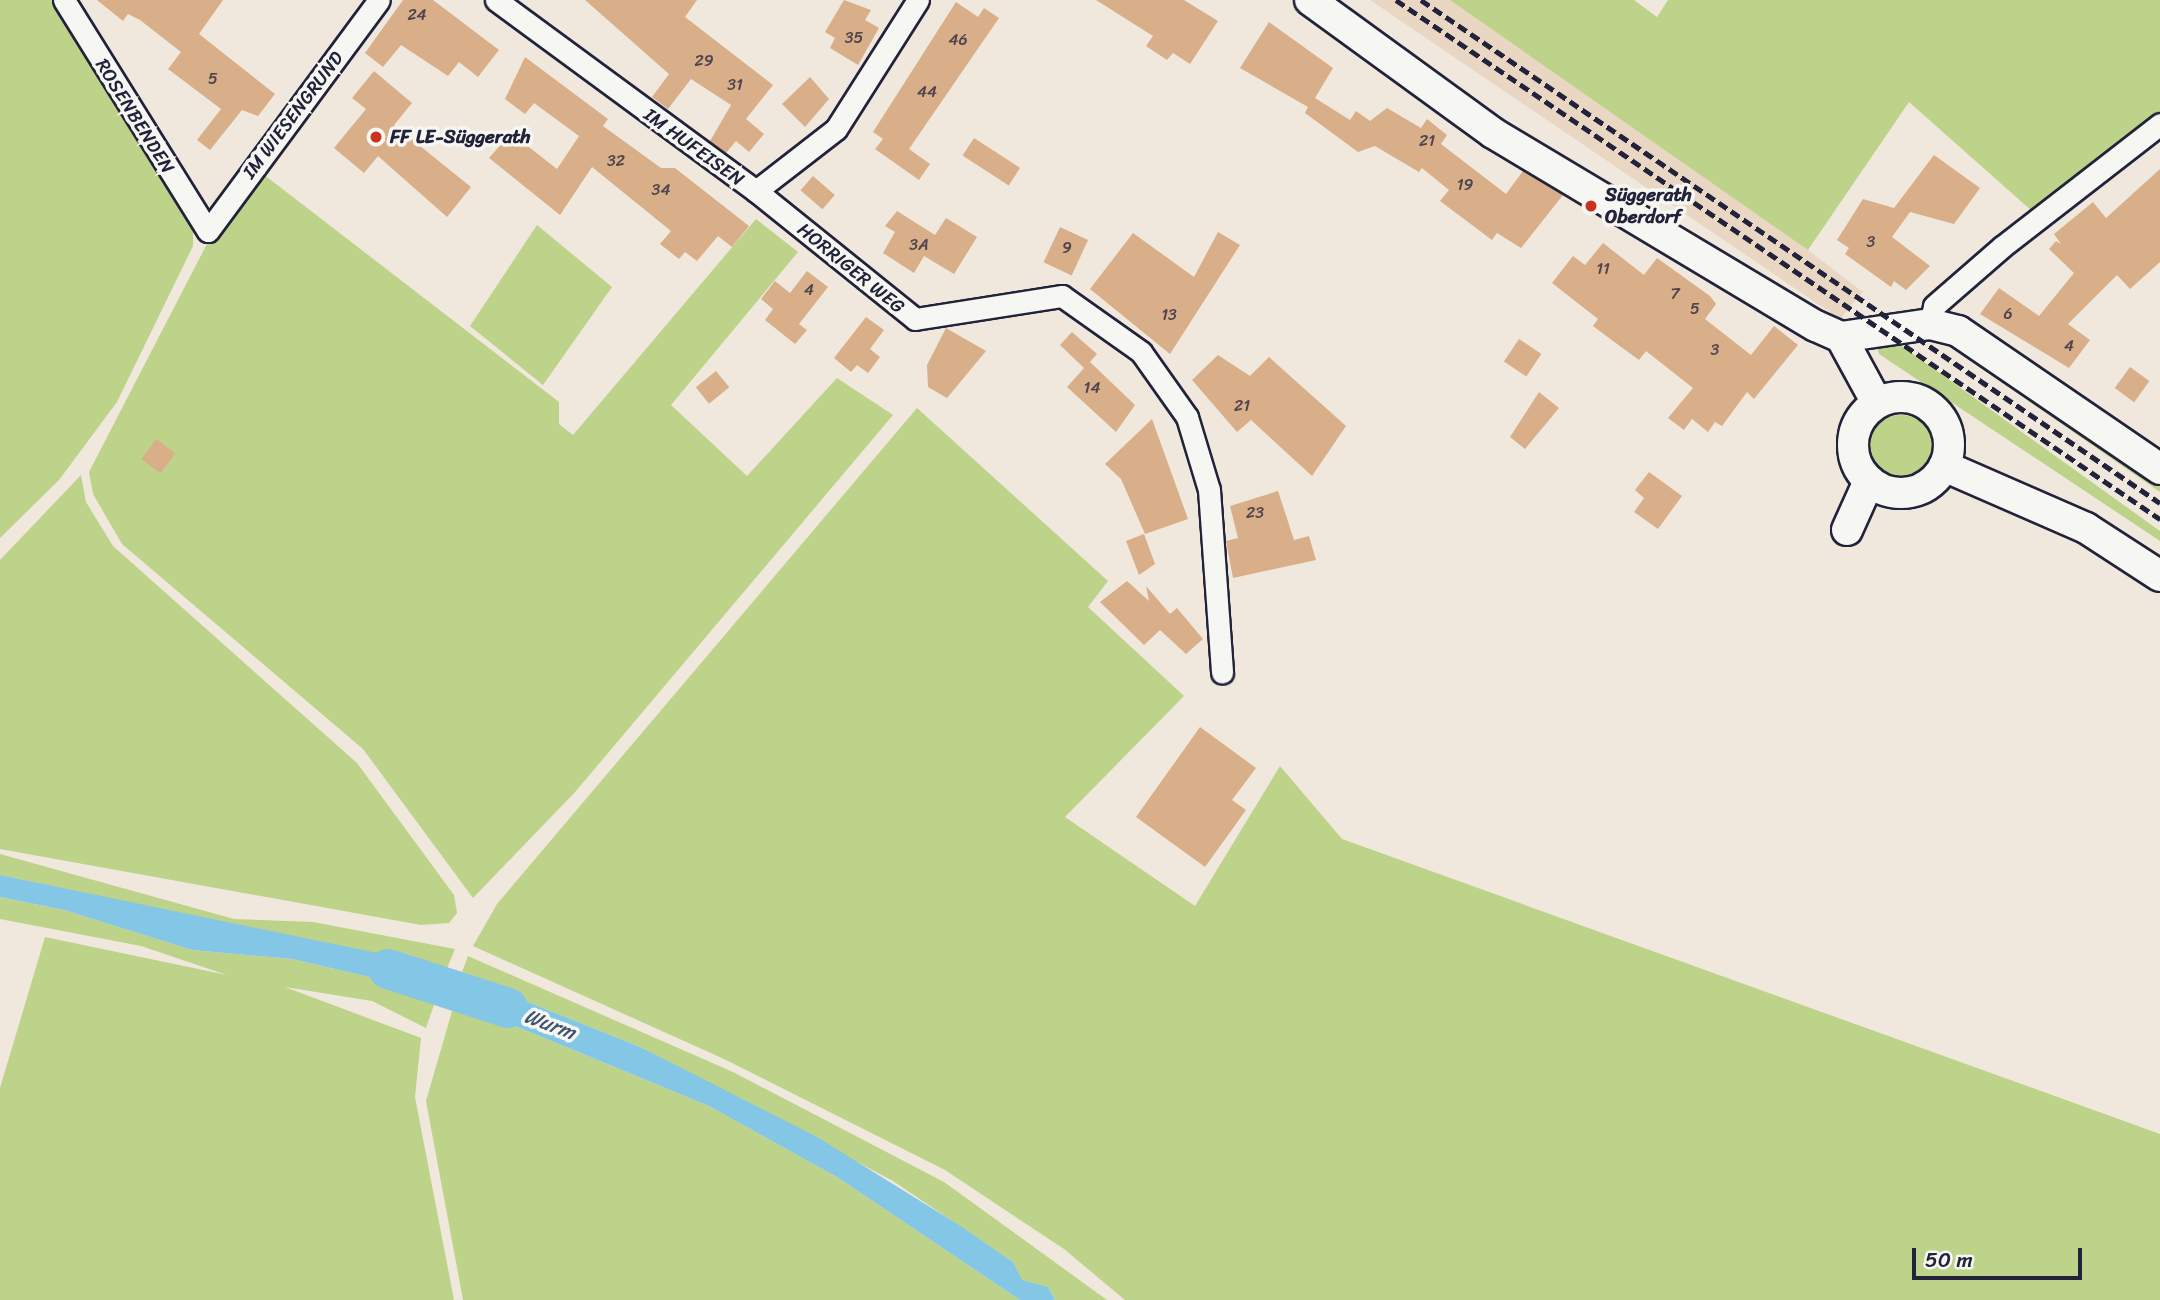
<!DOCTYPE html>
<meta charset="utf-8">
<style>
body{margin:0}
#map{position:relative;width:2160px;height:1300px;overflow:hidden;background:#f0e8dd;font-family:Sriracha,sans-serif}
div>[style]{position:absolute}
.built>*{inset:0;background:#e9d7c4}
.green>*{inset:0;background:#bcd389}
.round{border-radius:50%}
.water>*{inset:0;background:#84c6e5}
.river>*{height:40px;margin:-20px;padding:0 20px;transform-origin:20px;border-radius:20px;background:#84c6e5}
.building>*{inset:0;background:#d8af89;transform-origin:0 0}
.roads{filter:drop-shadow(2px 0 #22223b) drop-shadow(-2px 0 #22223b) drop-shadow(0 2px #22223b) drop-shadow(0 -2px #22223b)}
.minor>*{height:21px;margin:-10.5px;padding:0 10.5px;transform-origin:10.5px;border-radius:10.5px;background:#f6f6f2}
.secondary>*{height:30px;margin:-15px;padding:0 15px;transform-origin:15px;border-radius:15px;background:#f6f6f2}
.secondary>.ring{margin:-15px;padding:0;box-sizing:content-box;background:none;border:30px solid #f6f6f2;border-radius:50%}
.rail>*{height:5px;margin-top:-2.5px;transform-origin:0;background:repeating-linear-gradient(90deg,#22223b 0 10px,transparent 0 15px)}
.dots>*{width:19px;height:19px;translate:-50% -50%;box-sizing:border-box;border:4px solid #f6f6f2;border-radius:50%}
span{translate:-50% -50%;white-space:nowrap;text-align:center;line-height:1.15;-webkit-text-stroke:7px #f6f6f2;paint-order:stroke}
.number-label{font-size:16px;color:#50454e}
.number-label span{-webkit-text-stroke-width:0}
.street-label{font-size:19px;color:#22223b}
.poi-label{font-size:19px;color:#22223b;font-weight:700}
.left{translate:0 -50%;text-align:left}
.water-label{font-size:21px;color:#3f536e;font-style:italic}
.scale{position:absolute;left:1912px;top:1248px;width:170px;height:32px;box-sizing:border-box;border:4px solid #22223b;border-top:0;padding-left:9px;font-size:21px;line-height:24px;white-space:nowrap;color:#22223b;-webkit-text-stroke:5px #f6f6f2;paint-order:stroke}
</style>
<div id="map">
<div class="built">
<i style="clip-path:polygon(1370px 0,1450px 0,1719px 182px,1863px 292px,1840px 319px)"></i>
</div>
<div class="green">
<i style="clip-path:polygon(0 0,55px 0,193px 223px,193px 246px,117px 402px,59px 480px,0 538px)"></i>
<i style="clip-path:polygon(1450px 0,1634px 0,1657px 17px,1668px 0,2160px 0,2160px 111px,2033px 212px,1909px 102px,1808px 250px)"></i>
<i style="clip-path:polygon(263px 174px,559px 402px,559px 424px,573px 435px,756px 219px,798px 252px,671px 405px,747px 476px,837px 378px,893px 415px,576px 791px,473px 898px,363px 749px,122px 544px,93px 494px,89px 472px,211px 236px)"></i>
<i style="clip-path:polygon(537px 225px,612px 287px,543px 385px,470px 326px)"></i>
<i style="clip-path:polygon(1933px 335px,1943px 335px,2160px 479px,2160px 492px)"></i>
<i style="clip-path:polygon(1895px 341px,2160px 531px,2160px 541px,1879px 354px,1876px 345px)"></i>
<i style="clip-path:polygon(917px 408px,1108px 581px,1088px 607px,1184px 696px,1065px 817px,1195px 906px,1280px 766px,1342px 839px,2160px 1134px,2160px 1300px,1125px 1300px,1064px 1249px,945px 1170px,724px 1059px,473px 946px,497px 904px)"></i>
<i class="round" style="left:1869px;top:415px;width:64px;height:64px"></i>
<i style="clip-path:polygon(81px 475px,86px 502px,113px 546px,357px 763px,454px 895px,457px 913px,449px 923px,421px 925px,0 849px,0 560px)"></i>
<i style="clip-path:polygon(0 854px,234px 919px,313px 922px,455px 949px,446px 971px,0 875px)"></i>
<i style="clip-path:polygon(0 897px,64px 910px,192px 950px,292px 959px,438px 993px,426px 1028px,372px 1001px,285px 987px,421px 1038px,415px 1097px,454px 1300px,0 1300px,0 1088px,45px 937px,227px 975px,141px 946px,0 919px)"></i>
<i style="clip-path:polygon(468px 956px,733px 1072px,944px 1182px,1107px 1300px,1055px 1300px,1048px 1287px,1021px 1280px,1013px 1262px,893px 1181px,640px 1047px,461px 975px)"></i>
<i style="clip-path:polygon(455px 1001px,709px 1106px,837px 1177px,1020px 1300px,463px 1300px,426px 1101px)"></i>
</div>
<div class="water">
<i style="clip-path:polygon(0 875px,411px 960px,446px 971px,438px 993px,292px 959px,192px 950px,64px 910px,0 897px)"></i>
<i style="clip-path:polygon(461px 975px,640px 1047px,817px 1137px,959px 1225px,1013px 1262px,1022px 1280px,1048px 1287px,1055px 1300px,1020px 1300px,837px 1177px,709px 1106px,455px 1001px)"></i>
</div>
<div class="river">
<i style="left:388px;top:969px;width:126px;rotate:18deg"></i>
</div>
<div class="building">
<i style="clip-path:polygon(97px 0,223px 0,199px 34px,275px 94px,258px 116px,242px 110px,210px 150px,197px 140px,221px 109px,168px 69px,181px 52px,140px 20px,128px 14px,123px 21px)"></i>
<i style="clip-path:polygon(403px 0,433px 0,499px 50px,478px 77px,459px 62px,448px 76px,401px 45px,383px 67px,365px 53px)"></i>
<i style="clip-path:polygon(585px 0,697px 0,685px 17px,773px 85px,746px 119px,764px 134px,749px 152px,736px 141px,726px 153px,710px 141px,731px 105px,691px 79px,668px 109px,652px 97px,669px 74px)"></i>
<i style="clip-path:polygon(844px 0,871px 10px,865px 20px,879px 28px,858px 65px,830px 48px,835px 38px,825px 32px)"></i>
<i style="clip-path:polygon(1096px 0,1184px 0,1218px 21px,1190px 64px,1173px 53px,1167px 60px,1146px 46px,1153px 36px)"></i>
<i style="clip-path:polygon(956px 2px,978px 17px,984px 8px,999px 18px,909px 149px,930px 164px,919px 180px,875px 149px,883px 139px,873px 132px)"></i>
<i style="clip-path:polygon(1269px 22px,1333px 68px,1315px 98px,1350px 120px,1356px 111px,1370px 121px,1387px 108px,1421px 128px,1427px 119px,1447px 135px,1441px 144px,1506px 194px,1523px 171px,1563px 195px,1521px 248px,1497px 233px,1492px 240px,1440px 201px,1449px 190px,1422px 168px,1419px 172px,1375px 146px,1358px 152px,1305px 113px,1308px 107px,1240px 68px)"></i>
<i style="clip-path:polygon(525px 57px,608px 119px,603px 126px,661px 168px,675px 168px,749px 226px,732px 247px,718px 236px,697px 261px,685px 252px,679px 259px,660px 244px,671px 231px,592px 167px,560px 215px,489px 158px,511px 133px,557px 169px,579px 136px,534px 103px,525px 114px,505px 99px)"></i>
<i style="clip-path:polygon(374px 71px,412px 103px,394px 125px,471px 187px,447px 217px,378px 156px,364px 173px,334px 148px,366px 109px,352px 98px)"></i>
<i style="clip-path:polygon(810px 77px,829px 99px,805px 127px,782px 104px)"></i>
<i style="left:974px;top:138px;width:55px;height:21px;rotate:33deg"></i>
<i style="clip-path:polygon(1934px 155px,1980px 188px,1954px 224px,1910px 212px,1892px 237px,1930px 266px,1906px 290px,1894px 281px,1891px 287px,1845px 254px,1849px 248px,1837px 240px,1863px 199px,1894px 208px)"></i>
<i style="clip-path:polygon(2160px 169px,2160px 262px,2130px 289px,2117px 275px,2068px 324px,2090px 340px,2069px 368px,1980px 314px,1999px 288px,2039px 316px,2074px 273px,2049px 249px,2056px 241px,2061px 244px,2054px 234px,2093px 202px,2106px 218px)"></i>
<i style="left:813px;top:176px;width:29px;height:19px;rotate:41deg"></i>
<i style="clip-path:polygon(897px 211px,935px 235px,946px 218px,977px 237px,954px 274px,924px 256px,914px 273px,883px 253px,895px 232px,885px 226px)"></i>
<i style="left:1060px;top:227px;width:31px;height:39px;rotate:25deg"></i>
<i style="clip-path:polygon(1218px 232px,1240px 245px,1170px 354px,1090px 289px,1133px 233px,1194px 277px)"></i>
<i style="clip-path:polygon(1603px 243px,1644px 275px,1657px 258px,1710px 296px,1716px 304px,1705px 319px,1751px 355px,1774px 326px,1798px 345px,1754px 399px,1747px 392px,1722px 426px,1715px 422px,1708px 432px,1692px 419px,1684px 430px,1668px 418px,1693px 388px,1646px 351px,1639px 360px,1613px 341px,1593px 326px,1598px 319px,1552px 283px,1573px 256px,1585px 265px)"></i>
<i style="clip-path:polygon(807px 271px,828px 287px,799px 324px,807px 330px,795px 344px,765px 320px,773px 309px,761px 299px,775px 281px,790px 293px)"></i>
<i style="clip-path:polygon(866px 317px,884px 330px,870px 349px,880px 357px,868px 373px,857px 365px,851px 372px,834px 358px)"></i>
<i style="clip-path:polygon(946px 328px,986px 351px,947px 398px,928px 387px,927px 365px)"></i>
<i style="clip-path:polygon(1072px 332px,1097px 354px,1090px 362px,1135px 405px,1116px 432px,1067px 387px,1084px 368px,1060px 345px)"></i>
<i style="left:1519px;top:339px;width:27px;height:27px;rotate:34deg"></i>
<i style="clip-path:polygon(1218px 355px,1250px 376px,1269px 357px,1346px 426px,1312px 476px,1251px 420px,1237px 432px,1192px 380px)"></i>
<i style="left:2130px;top:367px;width:24px;height:26px;rotate:36deg"></i>
<i style="left:716px;top:371px;width:21px;height:26px;rotate:51deg"></i>
<i style="clip-path:polygon(1539px 392px,1559px 408px,1525px 449px,1510px 437px)"></i>
<i style="clip-path:polygon(1152px 419px,1188px 519px,1145px 534px,1121px 479px,1105px 464px)"></i>
<i style="left:156px;top:439px;width:24px;height:25px;rotate:36deg"></i>
<i style="clip-path:polygon(1649px 472px,1682px 496px,1658px 529px,1634px 512px,1644px 498px,1635px 490px)"></i>
<i style="clip-path:polygon(1278px 491px,1294px 540px,1309px 536px,1316px 560px,1233px 578px,1226px 541px,1238px 538px,1230px 506px)"></i>
<i style="clip-path:polygon(1144px 534px,1155px 564px,1139px 575px,1126px 541px)"></i>
<i style="clip-path:polygon(1127px 581px,1149px 601px,1146px 586px,1170px 614px,1177px 608px,1203px 639px,1186px 654px,1160px 630px,1144px 645px,1100px 602px)"></i>
<i style="clip-path:polygon(1200px 727px,1256px 768px,1232px 800px,1246px 810px,1205px 867px,1136px 817px)"></i>
</div>
<div class="roads">
<div class="minor">
<i style="left:64px;top:0;width:272px;rotate:58.1deg"></i>
<i style="left:208px;top:231px;width:287px;rotate:-53.5deg"></i>
<i style="left:496px;top:0;width:323px;rotate:36.3deg"></i>
<i style="left:756px;top:191px;width:204px;rotate:38.8deg"></i>
<i style="left:915px;top:319px;width:149px;rotate:-8.9deg"></i>
<i style="left:1062px;top:296px;width:97px;rotate:35.3deg"></i>
<i style="left:1141px;top:352px;width:80px;rotate:54.7deg"></i>
<i style="left:1187px;top:417px;width:76px;rotate:73.2deg"></i>
<i style="left:1209px;top:490px;width:183px;rotate:85.9deg"></i>
<i style="left:756px;top:191px;width:101px;rotate:-37.8deg"></i>
<i style="left:836px;top:129px;width:153px;rotate:-57.6deg"></i>
<i style="left:1930px;top:324px;width:18px;rotate:-77deg"></i>
<i style="left:1934px;top:306px;width:91px;rotate:-41deg"></i>
<i style="left:2003px;top:246px;width:199px;rotate:-37.8deg"></i>
</div>
<div class="secondary">
<i style="left:1310px;top:0;width:226px;rotate:36deg"></i>
<i style="left:1493px;top:133px;width:376px;rotate:30.9deg"></i>
<i style="left:1816px;top:326px;width:27px;rotate:24deg"></i>
<i style="left:1841px;top:337px;width:90px;rotate:-8.3deg"></i>
<i style="left:1930px;top:324px;width:29px;rotate:14deg"></i>
<i style="left:1958px;top:331px;width:245px;rotate:34.3deg"></i>
<i style="left:1841px;top:337px;width:75px;rotate:61.4deg"></i>
<i class="ring" style="left:1853px;top:397px;width:66px;height:66px"></i>
<i style="left:1944px;top:466px;width:155px;rotate:23.6deg"></i>
<i style="left:2086px;top:528px;width:88px;rotate:33deg"></i>
<i style="left:1847px;top:530px;width:54px;rotate:-65.8deg"></i>
</div>
</div>
<div class="rail">
<i style="left:1396px;top:0;width:924px;rotate:34.19deg"></i>
<i style="left:1421px;top:0;width:894px;rotate:34.24deg"></i>
</div>
<div class="dots">
<i style="left:376px;top:137px;background:#c8321e"></i>
<i style="left:1591px;top:206px;background:#c8321e"></i>
</div>
<div class="number-label">
<span style="left:417px;top:15px">24</span>
<span style="left:854px;top:38px">35</span>
<span style="left:958px;top:40px">46</span>
<span style="left:704px;top:61px">29</span>
<span style="left:213px;top:79px">5</span>
<span style="left:735px;top:85px">31</span>
<span style="left:927px;top:92px">44</span>
<span style="left:1427px;top:141px">21</span>
<span style="left:616px;top:161px">32</span>
<span style="left:1465px;top:185px">19</span>
<span style="left:661px;top:190px">34</span>
<span style="left:1871px;top:242px">3</span>
<span style="left:919px;top:245px">3A</span>
<span style="left:1067px;top:248px">9</span>
<span style="left:1603px;top:269px">11</span>
<span style="left:809px;top:290px">4</span>
<span style="left:1675px;top:294px">7</span>
<span style="left:1695px;top:309px">5</span>
<span style="left:2008px;top:314px">6</span>
<span style="left:1169px;top:315px">13</span>
<span style="left:2069px;top:346px">4</span>
<span style="left:1715px;top:350px">3</span>
<span style="left:1092px;top:388px">14</span>
<span style="left:1242px;top:406px">21</span>
<span style="left:1255px;top:513px">23</span>
</div>
<div class="street-label">
<span style="left:293px;top:115px;rotate:-53deg">IM WIESENGRUND</span>
<span style="left:135px;top:116px;rotate:58deg">ROSENBENDEN</span>
<span style="left:694px;top:147px;rotate:36deg">IM HUFEISEN</span>
<span style="left:851px;top:268px;rotate:39deg">HORRIGER WEG</span>
</div>
<div class="poi-label">
<span class="left" style="left:390px;top:137px">FF LE-Süggerath</span>
<span class="left" style="left:1605px;top:206px">Süggerath<br>Oberdorf</span>
</div>
<div class="water-label">
<span style="left:550px;top:1024px;rotate:20deg">Wurm</span>
</div>
<div class="scale">50 m</div>
</div>
